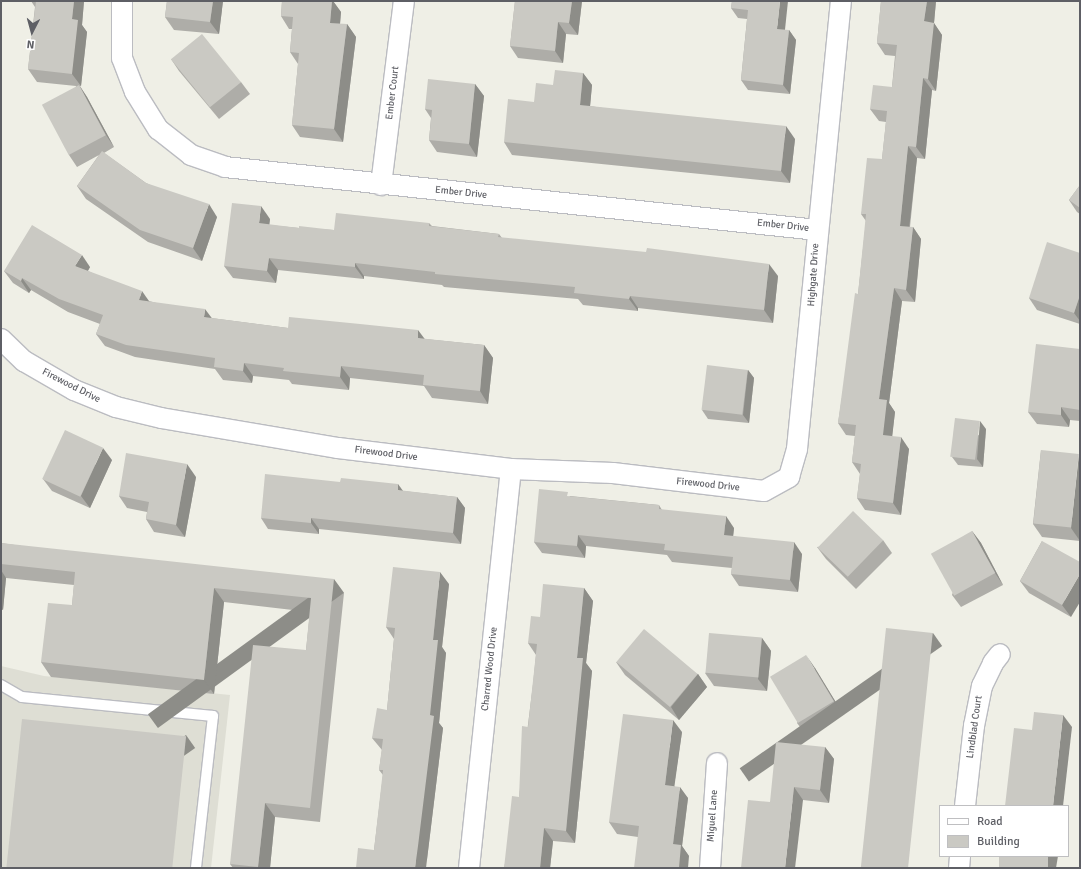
<!DOCTYPE html>
<style>
body{margin:0}
#map{position:relative;width:1081px;height:869px;overflow:hidden;background:#efefe6;font-family:Signika,sans-serif}
div>[style]{position:absolute}
.education>*{inset:0;background:#deded4}
.roads{filter:drop-shadow(1px 0 #bbbcc1) drop-shadow(-1px 0 #bbbcc1) drop-shadow(0 1px #bbbcc1) drop-shadow(0 -1px #bbbcc1)}
.service>*{height:10px;margin:-5px;padding:0 5px;transform-origin:5px;border-radius:5px;background:#fff}
.minor>*{height:20px;margin:-10px;padding:0 10px;transform-origin:10px;border-radius:10px;background:#fff}
.wall>*{inset:0;background:#aeada8}
.shaded-wall>*{inset:0;background:#8d8d88;transform-origin:0 0}
.building>*{inset:0;background:#cac9c3;transform-origin:0 0}
span{translate:-50% -50%;white-space:nowrap;text-align:center;line-height:1.15;-webkit-text-stroke:3px #fff;paint-order:stroke}
.street-label{font-size:10px;color:#5e5f65}
.frame{position:absolute;inset:0;border:2px solid #5e5f65;pointer-events:none}
.legend{position:absolute;left:939px;top:805px;width:130px;height:52px;box-sizing:border-box;background:#fff;border:1px solid #bfbfc1;margin:0;padding:5px 7px;list-style:none;font-size:12px;color:#5e5f65}
.legend li{display:flex;align-items:center;gap:8px;height:20px}
.legend b{width:20px;border:1px solid #bfbfc1}
.north{position:absolute;left:12px;top:12px;width:40px;height:40px;-webkit-text-stroke:3px #fff;paint-order:stroke;rotate:186deg;font-size:11px;font-weight:700;line-height:16px;text-align:center;color:#5e5f65}
.north::after{content:'';display:block;margin:auto;width:14px;height:18px;background:#5e5f65;clip-path:polygon(50% 0,100% 100%,50% 72%,0 100%)}
</style>
<div id="map">
<div class="education">
<i style="clip-path:polygon(1px 666px,44px 676px,230px 695px,211px 868px,1px 868px)"></i>
</div>
<div class="roads">
<div class="service">
<i style="left:1px;top:685px;width:24px;rotate:30deg"></i>
<i style="left:22px;top:697px;width:192px;rotate:5.7deg"></i>
<i style="left:213px;top:716px;width:153px;rotate:96.4deg"></i>
</div>
<div class="minor">
<i style="left:122px;top:1px;width:57px;rotate:90deg"></i>
<i style="left:122px;top:58px;width:36px;rotate:69deg"></i>
<i style="left:135px;top:92px;width:44px;rotate:58.1deg"></i>
<i style="left:158px;top:129px;width:42px;rotate:38.2deg"></i>
<i style="left:191px;top:155px;width:36px;rotate:19deg"></i>
<i style="left:225px;top:167px;width:595px;rotate:6.07deg"></i>
<i style="left:381px;top:185px;width:185px;rotate:-82.9deg"></i>
<i style="left:1px;top:339px;width:32px;rotate:44deg"></i>
<i style="left:24px;top:361px;width:58px;rotate:30.1deg"></i>
<i style="left:74px;top:390px;width:45px;rotate:22deg"></i>
<i style="left:116px;top:407px;width:46px;rotate:13.7deg"></i>
<i style="left:161px;top:418px;width:180px;rotate:9.6deg"></i>
<i style="left:338px;top:448px;width:174px;rotate:6.9deg"></i>
<i style="left:511px;top:469px;width:102px;rotate:2.2deg"></i>
<i style="left:613px;top:473px;width:152px;rotate:6.8deg"></i>
<i style="left:764px;top:491px;width:29px;rotate:-29deg"></i>
<i style="left:789px;top:477px;width:29px;rotate:-74deg"></i>
<i style="left:797px;top:449px;width:450px;rotate:-84.4deg"></i>
<i style="left:965px;top:806px;width:81px;rotate:-83.6deg"></i>
<i style="left:974px;top:726px;width:41px;rotate:-78.7deg"></i>
<i style="left:982px;top:686px;width:25px;rotate:-64deg"></i>
<i style="left:993px;top:663px;width:11px;rotate:-52deg"></i>
<i style="left:469px;top:868px;width:401px;rotate:-84deg"></i>
<i style="left:710px;top:868px;width:105px;rotate:-86.2deg"></i>
<i style="left:959px;top:868px;width:12px;rotate:-85deg"></i>
</div>
</div>
<div class="wall">
<i style="clip-path:polygon(31px 1px,84px 1px,82px 25px,87px 32px,81px 86px,80px 86px,87px 97px,114px 147px,104px 153px,146px 183px,217px 217px,202px 261px,148px 242px,86px 199px,77px 186px,99px 155px,77px 167px,69px 155px,76px 86px,37px 82px,28px 69px,35px 7px)"></i>
<i style="clip-path:polygon(167px 1px,223px 1px,219px 34px,174px 30px,165px 17px)"></i>
<i style="clip-path:polygon(282px 1px,333px 1px,341px 12px,340px 24px,347px 24px,356px 37px,343px 142px,300px 137px,292px 125px,298px 64px,290px 52px,292px 29px,289px 29px,281px 16px)"></i>
<i style="clip-path:polygon(515px 1px,582px 1px,578px 35px,566px 34px,563px 63px,518px 58px,510px 46px)"></i>
<i style="clip-path:polygon(732px 1px,785px 30px,789px 30px,796px 40px,790px 94px,748px 90px,741px 80px,747px 19px,738px 18px,731px 8px)"></i>
<i style="clip-path:polygon(881px 1px,936px 1px,934px 23px,942px 35px,936px 91px,932px 90px,925px 159px,917px 158px,910px 227px,913px 227px,921px 239px,915px 302px,902px 301px,889px 403px,895px 412px,892px 436px,909px 449px,901px 515px,865px 510px,857px 498px,860px 474px,852px 462px,855px 436px,846px 435px,838px 423px,858px 294px,866px 221px,861px 214px,882px 159px,886px 122px,879px 121px,870px 109px,892px 87px,895px 56px,885px 55px,877px 43px)"></i>
<i style="clip-path:polygon(171px 59px,241px 82px,250px 94px,219px 119px,179px 71px)"></i>
<i style="clip-path:polygon(583px 73px,592px 85px,590px 106px,795px 139px,790px 183px,512px 155px,504px 142px,534px 102px,553px 85px)"></i>
<i style="clip-path:polygon(475px 84px,484px 96px,477px 157px,437px 152px,429px 140px,431px 118px,425px 109px)"></i>
<i style="clip-path:polygon(1080px 185px,1080px 214px,1077px 212px,1069px 200px)"></i>
<i style="clip-path:polygon(270px 219px,269px 225px,299px 228px,334px 230px,429px 223px,432px 226px,499px 234px,502px 238px,778px 276px,773px 323px,638px 308px,638px 311px,583px 305px,578px 299px,444px 287px,442px 285px,364px 276px,364px 279px,278px 270px,276px 283px,233px 278px,224px 266px)"></i>
<i style="clip-path:polygon(1080px 253px,1080px 324px,1037px 310px,1029px 298px)"></i>
<i style="clip-path:polygon(90px 267px,88px 271px,149px 301px,211px 318px,288px 328px,425px 339px,484px 345px,493px 358px,488px 404px,432px 398px,424px 386px,350px 378px,349px 390px,292px 384px,289px 380px,253px 376px,252px 383px,223px 380px,215px 369px,135px 357px,105px 346px,96px 334px,100px 324px,68px 312px,31px 290px,29px 293px,13px 283px,4px 271px)"></i>
<i style="clip-path:polygon(1080px 349px,1080px 421px,1070px 420px,1069px 427px,1037px 424px,1028px 412px)"></i>
<i style="clip-path:polygon(748px 370px,754px 378px,749px 423px,708px 419px,702px 410px)"></i>
<i style="clip-path:polygon(986px 429px,983px 467px,958px 465px,952px 457px)"></i>
<i style="clip-path:polygon(1041px 450px,1080px 541px,1042px 537px,1033px 524px)"></i>
<i style="clip-path:polygon(112px 460px,90px 508px,52px 491px,43px 479px)"></i>
<i style="clip-path:polygon(196px 477px,185px 537px,154px 532px,146px 519px,147px 512px,127px 508px,119px 496px)"></i>
<i style="clip-path:polygon(403px 491px,457px 497px,465px 508px,461px 544px,319px 529px,319px 534px,268px 529px,261px 518px)"></i>
<i style="clip-path:polygon(570px 496px,659px 505px,662px 510px,734px 528px,733px 536px,802px 554px,798px 592px,739px 586px,731px 574px,732px 568px,672px 562px,667px 555px,586px 546px,585px 558px,542px 553px,534px 542px)"></i>
<i style="clip-path:polygon(972px 531px,981px 543px,1003px 585px,961px 607px,952px 595px)"></i>
<i style="clip-path:polygon(883px 540px,892px 553px,856px 589px,826px 559px,817px 547px)"></i>
<i style="clip-path:polygon(1042px 541px,1071px 617px,1029px 593px,1020px 581px)"></i>
<i style="clip-path:polygon(1px 543px,344px 593px,320px 822px,275px 817px,270px 868px,233px 868px,230px 864px,306px 650px,310px 612px,224px 602px,214px 694px,51px 677px,41px 662px,72px 605px,74px 585px,6px 578px,3px 610px,1px 610px)"></i>
<i style="clip-path:polygon(449px 584px,442px 647px,446px 653px,439px 723px,443px 728px,427px 859px,374px 850px,383px 775px,379px 770px,382px 750px,372px 738px,387px 710px,394px 639px,386px 627px)"></i>
<i style="clip-path:polygon(584px 588px,593px 601px,586px 663px,592px 671px,575px 843px,553px 841px,550px 868px,504px 868px,519px 797px,533px 684px,536px 655px,528px 643px,540px 617px)"></i>
<i style="clip-path:polygon(762px 638px,771px 651px,767px 691px,714px 686px,705px 673px)"></i>
<i style="clip-path:polygon(616px 662px,698px 674px,707px 687px,679px 720px,625px 675px)"></i>
<i style="clip-path:polygon(815px 668px,843px 714px,806px 735px,797px 723px)"></i>
<i style="clip-path:polygon(682px 732px,674px 786px,688px 798px,682px 846px,689px 856px,638px 837px,617px 834px,609px 822px)"></i>
<i style="clip-path:polygon(825px 747px,834px 759px,829px 803px,803px 800px,770px 802px)"></i>
</div>
<div class="shaded-wall">
<i style="clip-path:polygon(74px 1px,84px 1px,82px 25px,87px 32px,81px 86px,72px 74px,72px 19px)"></i>
<i style="clip-path:polygon(213px 1px,223px 1px,219px 34px,210px 22px)"></i>
<i style="clip-path:polygon(332px 1px,333px 1px,341px 12px,339px 35px,330px 23px)"></i>
<i style="clip-path:polygon(572px 1px,582px 1px,578px 35px,569px 23px)"></i>
<i style="clip-path:polygon(780px 1px,788px 1px,784px 39px,777px 29px)"></i>
<i style="clip-path:polygon(927px 1px,936px 1px,934px 23px,942px 35px,936px 91px,928px 79px,924px 21px)"></i>
<i style="clip-path:polygon(558px 22px,566px 34px,563px 63px,555px 51px)"></i>
<i style="clip-path:polygon(347px 24px,356px 37px,343px 142px,334px 129px)"></i>
<i style="clip-path:polygon(789px 30px,796px 40px,790px 94px,783px 85px)"></i>
<i style="clip-path:polygon(583px 73px,592px 85px,589px 118px,580px 105px)"></i>
<i style="clip-path:polygon(923px 78px,932px 90px,925px 159px,916px 147px)"></i>
<i style="clip-path:polygon(475px 84px,484px 96px,477px 157px,469px 144px)"></i>
<i style="clip-path:polygon(79px 85px,87px 97px,114px 147px,106px 135px)"></i>
<i style="clip-path:polygon(786px 126px,795px 139px,790px 183px,781px 171px)"></i>
<i style="clip-path:polygon(908px 146px,917px 158px,908px 238px,900px 226px)"></i>
<i style="clip-path:polygon(209px 204px,217px 217px,202px 261px,193px 248px)"></i>
<i style="clip-path:polygon(261px 206px,270px 219px,268px 236px,259px 223px)"></i>
<i style="clip-path:polygon(913px 227px,921px 239px,915px 302px,906px 290px)"></i>
<i style="clip-path:polygon(82px 255px,90px 267px,83px 279px,75px 266px)"></i>
<i style="clip-path:polygon(269px 258px,278px 270px,276px 283px,267px 271px)"></i>
<i style="clip-path:polygon(355px 263px,364px 276px,364px 279px,355px 267px)"></i>
<i style="clip-path:polygon(769px 264px,778px 276px,773px 323px,764px 310px)"></i>
<i style="clip-path:polygon(22px 278px,31px 290px,29px 293px,21px 281px)"></i>
<i style="clip-path:polygon(894px 288px,902px 301px,889px 403px,895px 412px,891px 447px,883px 435px,879px 399px)"></i>
<i style="clip-path:polygon(142px 291px,151px 304px,139px 300px)"></i>
<i style="clip-path:polygon(1080px 295px,1080px 321px,1074px 313px)"></i>
<i style="clip-path:polygon(630px 296px,638px 308px,638px 311px,629px 299px)"></i>
<i style="clip-path:polygon(205px 309px,214px 321px,204px 317px)"></i>
<i style="clip-path:polygon(418px 330px,427px 342px,418px 338px)"></i>
<i style="clip-path:polygon(484px 345px,493px 358px,488px 404px,480px 391px)"></i>
<i style="clip-path:polygon(244px 363px,253px 376px,252px 383px,243px 371px)"></i>
<i style="clip-path:polygon(341px 366px,350px 378px,349px 390px,340px 377px)"></i>
<i style="clip-path:polygon(748px 370px,754px 378px,749px 423px,743px 415px)"></i>
<i style="clip-path:polygon(1061px 407px,1070px 420px,1069px 427px,1061px 415px)"></i>
<i style="clip-path:polygon(980px 421px,986px 429px,983px 467px,977px 459px)"></i>
<i style="clip-path:polygon(901px 437px,909px 449px,901px 515px,893px 503px)"></i>
<i style="clip-path:polygon(103px 448px,112px 460px,90px 508px,81px 496px)"></i>
<i style="clip-path:polygon(1079px 454px,1080px 455px,1080px 541px,1071px 528px)"></i>
<i style="clip-path:polygon(187px 464px,196px 477px,185px 537px,176px 525px)"></i>
<i style="clip-path:polygon(398px 484px,406px 495px,398px 490px)"></i>
<i style="clip-path:polygon(457px 497px,465px 508px,461px 544px,453px 533px)"></i>
<i style="clip-path:polygon(726px 516px,734px 528px,732px 547px,724px 535px)"></i>
<i style="clip-path:polygon(311px 518px,319px 529px,319px 534px,311px 523px)"></i>
<i style="clip-path:polygon(972px 531px,981px 543px,1003px 585px,995px 573px)"></i>
<i style="clip-path:polygon(578px 535px,586px 546px,585px 558px,577px 546px)"></i>
<i style="clip-path:polygon(794px 542px,802px 554px,798px 592px,790px 580px)"></i>
<i style="clip-path:polygon(1px 570px,6px 578px,3px 610px,1px 607px)"></i>
<i style="clip-path:polygon(440px 572px,449px 584px,442px 647px,446px 653px,439px 723px,443px 728px,426px 868px,415px 868px,433px 640px)"></i>
<i style="clip-path:polygon(1080px 574px,1080px 602px,1071px 617px,1062px 605px)"></i>
<i style="left:334px;top:579px;width:17px;height:230px;rotate:54deg"></i>
<i style="clip-path:polygon(214px 588px,224px 602px,214px 694px,204px 680px)"></i>
<i style="clip-path:polygon(584px 588px,593px 601px,586px 663px,592px 671px,575px 843px,566px 831px,577px 658px)"></i>
<i style="left:933px;top:633px;width:16px;height:236px;rotate:55deg"></i>
<i style="clip-path:polygon(762px 638px,771px 651px,767px 691px,758px 679px)"></i>
<i style="clip-path:polygon(806px 655px,815px 668px,843px 714px,834px 701px)"></i>
<i style="clip-path:polygon(698px 674px,707px 687px,679px 720px,671px 707px)"></i>
<i style="clip-path:polygon(1063px 715px,1072px 727px,1063px 806px,1053px 806px)"></i>
<i style="clip-path:polygon(673px 720px,682px 732px,673px 796px,665px 785px)"></i>
<i style="left:186px;top:735px;width:16px;height:134px;rotate:55deg"></i>
<i style="clip-path:polygon(825px 747px,834px 759px,829px 803px,820px 790px)"></i>
<i style="clip-path:polygon(680px 787px,688px 798px,682px 846px,689px 856px,688px 868px,679px 868px,673px 844px)"></i>
<i style="clip-path:polygon(794px 787px,803px 800px,795px 868px,785px 868px)"></i>
<i style="clip-path:polygon(265px 803px,275px 817px,270px 868px,259px 868px,258px 867px)"></i>
<i style="clip-path:polygon(544px 828px,553px 841px,550px 868px,540px 868px)"></i>
<i style="clip-path:polygon(1048px 856px,1058px 856px,1056px 868px,1046px 868px)"></i>
</div>
<div class="building">
<i style="clip-path:polygon(36px 1px,74px 1px,72px 19px,78px 20px,72px 74px,28px 69px)"></i>
<i style="clip-path:polygon(167px 1px,213px 1px,210px 22px,165px 17px)"></i>
<i style="clip-path:polygon(282px 1px,332px 1px,330px 23px,347px 24px,334px 129px,292px 125px,299px 53px,290px 52px,293px 17px,281px 16px)"></i>
<i style="clip-path:polygon(515px 1px,572px 1px,569px 23px,558px 22px,555px 51px,510px 46px)"></i>
<i style="clip-path:polygon(732px 1px,780px 1px,777px 29px,789px 30px,783px 85px,741px 80px,748px 10px,731px 8px)"></i>
<i style="clip-path:polygon(881px 1px,927px 1px,924px 21px,934px 23px,928px 79px,923px 78px,916px 147px,908px 146px,900px 226px,913px 227px,906px 290px,894px 288px,879px 399px,887px 400px,883px 435px,901px 437px,893px 503px,857px 498px,861px 464px,852px 462px,856px 425px,838px 423px,855px 293px,858px 294px,866px 214px,861px 214px,867px 158px,882px 159px,887px 111px,870px 109px,873px 85px,892px 87px,897px 45px,877px 43px)"></i>
<i style="left:202px;top:34px;width:62px;height:40px;rotate:51deg"></i>
<i style="clip-path:polygon(555px 70px,583px 73px,580px 105px,786px 126px,781px 171px,504px 142px,508px 99px,534px 102px,536px 83px,553px 85px)"></i>
<i style="clip-path:polygon(428px 79px,475px 84px,469px 144px,429px 140px,432px 110px,425px 109px)"></i>
<i style="left:79px;top:85px;width:57px;height:42px;rotate:62deg"></i>
<i style="clip-path:polygon(102px 151px,146px 183px,209px 204px,193px 248px,140px 230px,77px 186px)"></i>
<i style="clip-path:polygon(1080px 185px,1080px 208px,1069px 200px)"></i>
<i style="clip-path:polygon(232px 203px,261px 206px,259px 223px,299px 228px,299px 226px,334px 230px,336px 213px,429px 223px,429px 226px,499px 234px,498px 237px,646px 252px,647px 248px,769px 264px,764px 310px,630px 296px,629px 299px,574px 293px,575px 287px,435px 274px,435px 272px,355px 263px,355px 267px,269px 258px,267px 271px,224px 266px)"></i>
<i style="clip-path:polygon(32px 225px,82px 255px,75px 266px,142px 291px,139px 300px,205px 309px,204px 317px,288px 328px,289px 317px,360px 324px,418px 330px,418px 338px,484px 345px,480px 391px,423px 385px,424px 375px,341px 366px,340px 377px,283px 371px,284px 368px,244px 363px,243px 371px,214px 367px,215px 358px,126px 345px,96px 334px,103px 315px,59px 299px,22px 278px,21px 281px,4px 271px)"></i>
<i style="clip-path:polygon(1047px 242px,1080px 253px,1080px 295px,1074px 313px,1029px 298px)"></i>
<i style="clip-path:polygon(1036px 344px,1080px 349px,1080px 410px,1061px 407px,1061px 415px,1028px 412px)"></i>
<i style="left:707px;top:365px;width:41px;height:45px;rotate:7deg"></i>
<i style="left:955px;top:418px;width:25px;height:39px;rotate:7deg"></i>
<i style="left:65px;top:430px;width:42px;height:54px;rotate:25deg"></i>
<i style="left:1041px;top:450px;width:38px;height:74px;rotate:6deg"></i>
<i style="clip-path:polygon(126px 453px,187px 464px,176px 525px,146px 519px,149px 502px,119px 496px)"></i>
<i style="clip-path:polygon(265px 474px,340px 482px,341px 478px,398px 484px,398px 490px,457px 497px,453px 533px,311px 518px,311px 523px,261px 518px)"></i>
<i style="clip-path:polygon(539px 489px,568px 492px,567px 496px,659px 505px,659px 509px,726px 516px,724px 535px,794px 542px,790px 580px,731px 574px,733px 557px,664px 550px,665px 544px,578px 535px,577px 546px,534px 542px)"></i>
<i style="left:853px;top:511px;width:42px;height:51px;rotate:44deg"></i>
<i style="left:972px;top:531px;width:48px;height:47px;rotate:61deg"></i>
<i style="clip-path:polygon(1042px 541px,1080px 562px,1080px 574px,1062px 605px,1020px 581px)"></i>
<i style="clip-path:polygon(1px 543px,334px 579px,310px 808px,265px 803px,258px 867px,230px 864px,253px 645px,306px 650px,311px 598px,214px 588px,204px 680px,41px 662px,48px 603px,72px 605px,75px 572px,1px 564px)"></i>
<i style="clip-path:polygon(393px 567px,440px 572px,433px 640px,438px 640px,430px 715px,434px 716px,418px 846px,415px 868px,356px 868px,358px 848px,374px 850px,383px 770px,379px 770px,383px 739px,372px 738px,377px 708px,387px 710px,395px 628px,386px 627px)"></i>
<i style="clip-path:polygon(543px 584px,584px 588px,577px 658px,583px 658px,566px 831px,544px 828px,540px 868px,504px 868px,512px 796px,519px 797px,522px 726px,528px 727px,537px 644px,528px 643px,531px 616px,540px 617px)"></i>
<i style="left:886px;top:628px;width:47px;height:241px;rotate:6deg"></i>
<i style="left:644px;top:629px;width:70px;height:43px;rotate:40deg"></i>
<i style="left:709px;top:633px;width:53px;height:40px;rotate:5deg"></i>
<i style="left:806px;top:655px;width:54px;height:42px;rotate:59deg"></i>
<i style="clip-path:polygon(1034px 712px,1063px 715px,1053px 806px,1005px 806px,1014px 728px,1032px 730px)"></i>
<i style="clip-path:polygon(623px 714px,673px 720px,665px 785px,680px 787px,673px 844px,681px 845px,679px 868px,634px 868px,639px 826px,609px 822px)"></i>
<i style="left:22px;top:719px;width:165px;height:150px;rotate:6deg"></i>
<i style="clip-path:polygon(776px 742px,825px 747px,820px 790px,794px 787px,785px 868px,741px 868px,748px 800px,770px 802px)"></i>
<i style="left:999px;top:856px;width:49px;height:12px"></i>
</div>
<div class="street-label">
<span style="left:393px;top:93px;rotate:-83deg">Ember Court</span>
<span style="left:461px;top:193px;rotate:6deg">Ember Drive</span>
<span style="left:783px;top:226px;rotate:6deg">Ember Drive</span>
<span style="left:814px;top:275px;rotate:-86deg">Highgate Drive</span>
<span style="left:71px;top:386px;rotate:27deg">Firewood Drive</span>
<span style="left:386px;top:454px;rotate:7deg">Firewood Drive</span>
<span style="left:708px;top:485px;rotate:6deg">Firewood Drive</span>
<span style="left:490px;top:669px;rotate:-84deg">Charred Wood Drive</span>
<span style="left:975px;top:727px;rotate:-82deg">Lindblad Court</span>
<span style="left:713px;top:816px;rotate:-86deg">Miguel Lane</span>
</div>
<div class="frame"></div>
<ul class="legend">
<li><b style="height:5px;background:#fff"></b>Road</li>
<li><b style="height:11px;background:#cac9c3"></b>Building</li>
</ul>
<div class="north">N</div>
</div>
